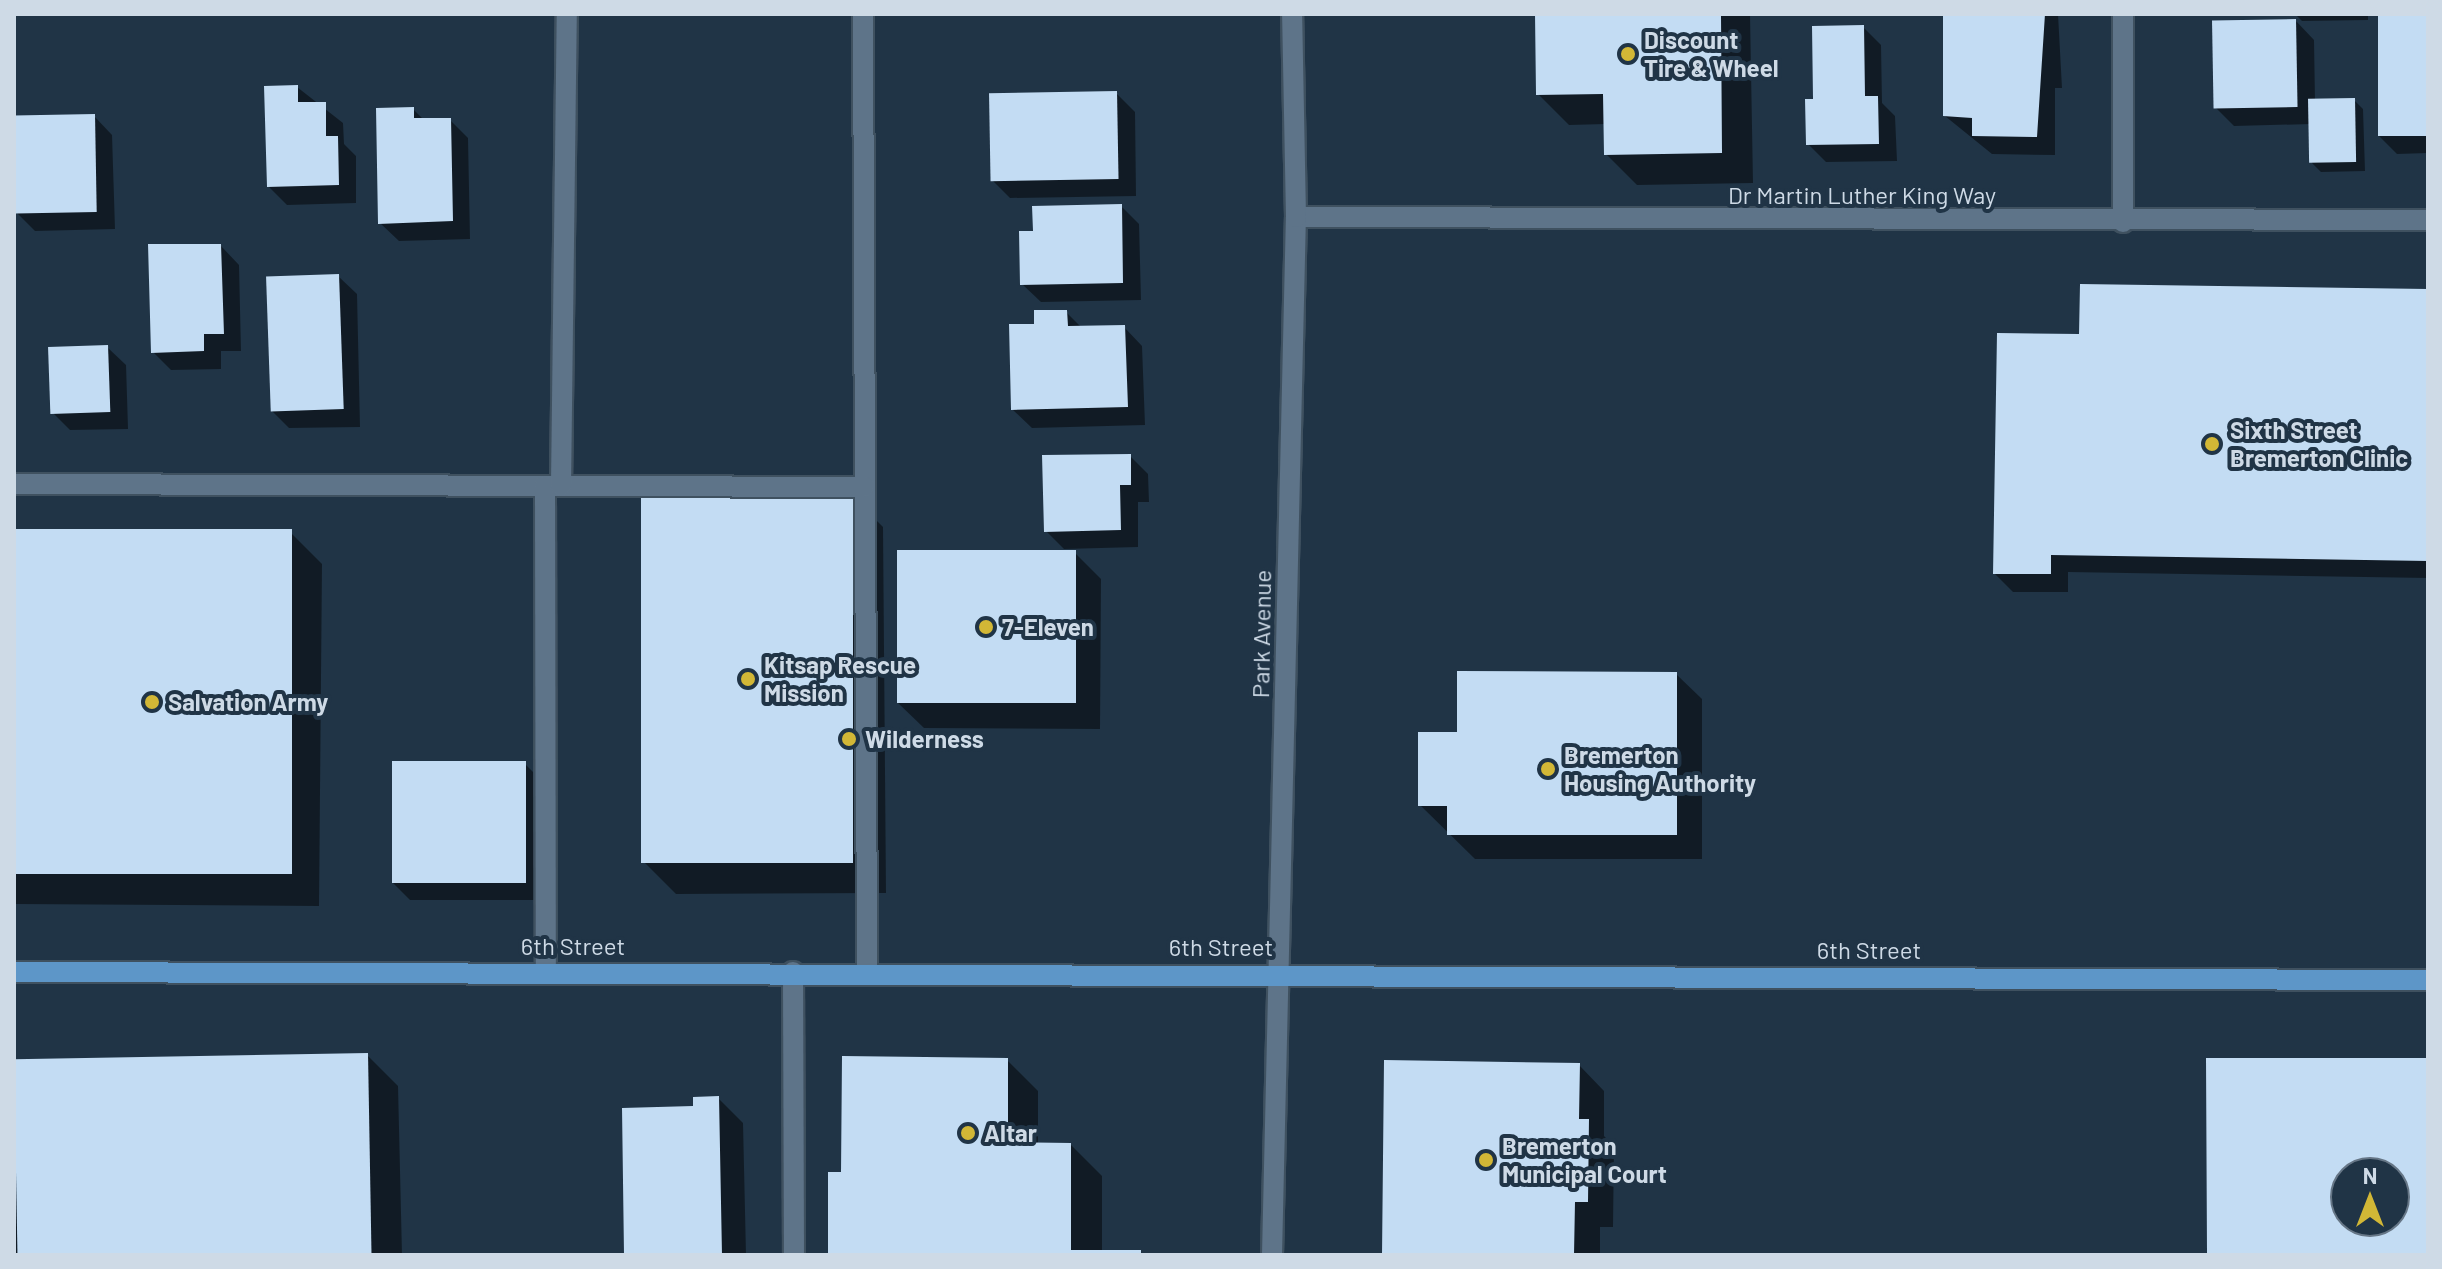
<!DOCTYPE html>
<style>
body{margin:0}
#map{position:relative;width:2442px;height:1269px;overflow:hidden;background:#203446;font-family:Barlow,sans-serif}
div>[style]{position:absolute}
.shadow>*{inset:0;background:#0007}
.building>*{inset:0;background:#c3dcf3;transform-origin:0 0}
.roads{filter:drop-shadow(2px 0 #3f5160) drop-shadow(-2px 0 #3f5160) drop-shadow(0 2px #3f5160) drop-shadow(0 -2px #3f5160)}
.minor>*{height:20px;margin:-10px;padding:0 10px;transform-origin:10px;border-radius:10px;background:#5e7489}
.major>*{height:20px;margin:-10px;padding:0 10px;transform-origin:10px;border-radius:10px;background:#5d96c8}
.dots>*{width:22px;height:22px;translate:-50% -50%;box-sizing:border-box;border:4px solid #203446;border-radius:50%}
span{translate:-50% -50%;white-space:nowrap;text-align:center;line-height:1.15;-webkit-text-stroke:8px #203446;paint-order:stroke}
.poi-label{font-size:24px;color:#cedae6;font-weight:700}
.left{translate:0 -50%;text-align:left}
.street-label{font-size:24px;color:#cedae6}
.frame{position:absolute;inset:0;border:16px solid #cedae6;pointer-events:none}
.north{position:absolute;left:2330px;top:1157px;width:80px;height:80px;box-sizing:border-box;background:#203446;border:2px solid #667686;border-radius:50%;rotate:0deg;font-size:22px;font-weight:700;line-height:32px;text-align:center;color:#cedae6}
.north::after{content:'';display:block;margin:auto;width:28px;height:36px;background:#d2b736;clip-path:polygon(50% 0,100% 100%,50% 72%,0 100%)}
</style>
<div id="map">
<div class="shadow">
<i style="clip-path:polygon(1537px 14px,1750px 14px,1753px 183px,1637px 185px,1606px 154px,1606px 124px,1569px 125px,1538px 94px)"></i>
<i style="clip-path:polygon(1945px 14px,2058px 14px,2062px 88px,2055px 88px,2055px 155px,1992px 154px,1945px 116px)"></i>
<i style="clip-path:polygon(2295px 14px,2368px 14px,2368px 20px,2302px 21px)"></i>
<i style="clip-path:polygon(2380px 14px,2428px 14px,2428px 153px,2397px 154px,2378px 135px)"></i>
<i style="clip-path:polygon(2296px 21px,2314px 40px,2315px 101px,2354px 100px,2363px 109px,2365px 171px,2321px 172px,2312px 163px,2311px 124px,2234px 126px,2216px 108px)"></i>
<i style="clip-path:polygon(1863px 27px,1881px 45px,1882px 103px,1895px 116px,1897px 161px,1826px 162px,1808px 144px,1815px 101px)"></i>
<i style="clip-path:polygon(297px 87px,343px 123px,344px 144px,356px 156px,356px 203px,287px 205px,269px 187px)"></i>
<i style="clip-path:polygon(1116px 93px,1135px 112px,1136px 196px,1010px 198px,992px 180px)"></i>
<i style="clip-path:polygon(413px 109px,424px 120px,450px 120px,468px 138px,470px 239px,399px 241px,380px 223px)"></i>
<i style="clip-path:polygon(94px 116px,112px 135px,115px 229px,35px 231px,17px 213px)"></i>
<i style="clip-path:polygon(1121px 206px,1139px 224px,1141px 300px,1041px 302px,1022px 284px,1035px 233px)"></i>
<i style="clip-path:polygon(221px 246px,239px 265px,241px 351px,221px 351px,221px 369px,171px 370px,153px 352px)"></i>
<i style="clip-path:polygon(338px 276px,357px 294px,360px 427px,289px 428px,271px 410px)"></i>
<i style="clip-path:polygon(2428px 291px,2428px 578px,2068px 572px,2068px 592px,2013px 592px,1995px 574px,2081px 336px)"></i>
<i style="clip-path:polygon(1066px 312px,1082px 328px,1124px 327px,1142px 346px,1145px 425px,1032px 428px,1013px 410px,1036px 326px)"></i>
<i style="clip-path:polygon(107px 347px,126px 365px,128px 429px,70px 430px,52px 412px)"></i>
<i style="clip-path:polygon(1130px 456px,1148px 474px,1149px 502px,1138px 502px,1138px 547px,1064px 549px,1046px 531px)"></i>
<i style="clip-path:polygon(852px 496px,883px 527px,886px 893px,676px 894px,645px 863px)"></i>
<i style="clip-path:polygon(14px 531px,291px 533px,322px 564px,319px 906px,14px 904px)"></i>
<i style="clip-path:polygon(1075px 553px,1101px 579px,1100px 729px,924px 728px,898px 703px)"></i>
<i style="clip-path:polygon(1676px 674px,1702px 699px,1702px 859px,1475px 859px,1420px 805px,1459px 734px)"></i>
<i style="clip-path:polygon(525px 764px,544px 783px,543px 900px,410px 900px,392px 882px)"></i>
<i style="clip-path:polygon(367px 1055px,398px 1086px,402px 1255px,14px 1255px,14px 1063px)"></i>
<i style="clip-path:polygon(1007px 1060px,1038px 1091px,1038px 1144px,1071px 1145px,1102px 1176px,1102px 1252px,1143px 1255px,830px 1255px,843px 1174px)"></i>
<i style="clip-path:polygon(1579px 1065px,1604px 1091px,1604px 1136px,1614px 1146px,1613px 1227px,1600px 1227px,1600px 1255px,1384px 1255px)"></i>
<i style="clip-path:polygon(718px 1098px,743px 1123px,746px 1255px,627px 1255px,695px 1108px)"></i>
</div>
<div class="building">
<i style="clip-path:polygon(1535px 14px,1721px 14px,1722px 153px,1604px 155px,1603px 94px,1536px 95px)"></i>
<i style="clip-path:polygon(1943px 14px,2045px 14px,2037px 137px,1972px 136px,1972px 118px,1943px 116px)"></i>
<i style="left:2378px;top:14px;width:50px;height:122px"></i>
<i style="left:2296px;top:19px;width:88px;height:84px;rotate:89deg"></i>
<i style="clip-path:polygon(1864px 25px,1865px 96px,1878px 96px,1879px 144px,1806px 145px,1805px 99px,1813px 99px,1812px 26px)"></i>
<i style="clip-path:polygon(298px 85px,298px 102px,326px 102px,326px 136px,338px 136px,339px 185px,267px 187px,264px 86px)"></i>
<i style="left:1117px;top:91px;width:88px;height:128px;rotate:89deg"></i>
<i style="left:2355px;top:98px;width:64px;height:47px;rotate:89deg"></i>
<i style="clip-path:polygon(414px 107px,414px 118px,451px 118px,453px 221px,378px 224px,376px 108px)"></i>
<i style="left:95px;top:114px;width:98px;height:81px;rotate:89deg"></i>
<i style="clip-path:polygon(1122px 204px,1123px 283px,1020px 285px,1019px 231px,1033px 231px,1032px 206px)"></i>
<i style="clip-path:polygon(148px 244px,221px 244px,224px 334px,204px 334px,204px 351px,151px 353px)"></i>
<i style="left:339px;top:274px;width:135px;height:73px;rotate:88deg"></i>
<i style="clip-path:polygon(2080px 284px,2428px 289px,2428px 561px,2051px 555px,2051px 574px,1993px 574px,1997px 333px,2079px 334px)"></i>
<i style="clip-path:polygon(1034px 310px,1067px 310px,1068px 326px,1125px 325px,1128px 407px,1011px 410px,1009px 324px,1034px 324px)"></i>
<i style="left:108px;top:345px;width:67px;height:60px;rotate:88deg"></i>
<i style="clip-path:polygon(1131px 454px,1131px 485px,1120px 485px,1121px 530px,1044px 532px,1042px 455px)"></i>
<i style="left:853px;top:494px;width:369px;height:212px;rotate:90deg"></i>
<i style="left:14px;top:529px;width:278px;height:345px"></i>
<i style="left:897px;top:550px;width:179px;height:153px"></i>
<i style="clip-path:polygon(1457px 671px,1677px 672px,1677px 835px,1447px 835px,1447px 806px,1418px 806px,1418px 732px,1457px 732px)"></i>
<i style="left:392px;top:761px;width:134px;height:122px"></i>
<i style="left:368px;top:1053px;width:202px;height:354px;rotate:89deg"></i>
<i style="clip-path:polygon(842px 1056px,1008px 1058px,1008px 1142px,1071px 1143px,1071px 1250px,1141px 1250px,1141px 1255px,828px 1255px,828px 1172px,841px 1172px)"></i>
<i style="clip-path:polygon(evenodd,2206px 1058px,2428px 1058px,2428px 1255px,2207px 1255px,2206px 1058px,2346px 1173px,2394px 1173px,2394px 1221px,2346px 1221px,2346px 1173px)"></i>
<i style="clip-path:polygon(1384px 1060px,1580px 1063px,1579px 1119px,1589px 1119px,1588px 1202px,1575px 1202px,1574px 1255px,1382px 1255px)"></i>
<i style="clip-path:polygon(719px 1096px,722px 1255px,624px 1255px,622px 1108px,693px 1106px,693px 1097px)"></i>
</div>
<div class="roads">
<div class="minor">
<i style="left:863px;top:14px;width:958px;rotate:89.76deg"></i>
<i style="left:1296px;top:217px;width:1132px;rotate:0.15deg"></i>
<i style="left:2123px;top:222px;width:208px;rotate:-90deg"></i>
<i style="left:14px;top:484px;width:850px;rotate:0.2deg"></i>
<i style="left:545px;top:486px;width:486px;rotate:89.9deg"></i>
<i style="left:561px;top:486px;width:472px;rotate:-89.3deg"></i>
<i style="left:793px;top:972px;width:283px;rotate:89.8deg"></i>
<i style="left:1272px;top:1255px;width:1038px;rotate:-88.68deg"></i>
<i style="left:1296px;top:217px;width:203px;rotate:-91.1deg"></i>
</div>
<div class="major">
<i style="left:14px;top:972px;width:2414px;rotate:0.19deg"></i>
</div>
</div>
<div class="dots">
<i style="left:1628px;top:54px;background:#d2b736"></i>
<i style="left:2212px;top:444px;background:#d2b736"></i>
<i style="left:986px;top:627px;background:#d2b736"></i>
<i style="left:748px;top:679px;background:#d2b736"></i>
<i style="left:152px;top:702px;background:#d2b736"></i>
<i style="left:849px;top:739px;background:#d2b736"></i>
<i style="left:1548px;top:769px;background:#d2b736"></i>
<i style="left:968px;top:1133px;background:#d2b736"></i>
<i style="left:1486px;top:1160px;background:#d2b736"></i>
</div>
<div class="poi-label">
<span class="left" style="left:1644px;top:54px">Discount<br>Tire &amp; Wheel</span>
<span class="left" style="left:2230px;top:444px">Sixth Street<br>Bremerton Clinic</span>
<span class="left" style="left:1002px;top:627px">7-Eleven</span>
<span class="left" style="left:764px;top:679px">Kitsap Rescue<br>Mission</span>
<span class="left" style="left:168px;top:702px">Salvation Army</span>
<span class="left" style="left:865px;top:739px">Wilderness</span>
<span class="left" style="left:1564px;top:769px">Bremerton<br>Housing Authority</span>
<span class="left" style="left:984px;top:1133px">Altar</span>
<span class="left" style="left:1502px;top:1160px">Bremerton<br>Municipal Court</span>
</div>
<div class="street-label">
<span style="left:1862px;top:195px">Dr Martin Luther King Way</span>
<span style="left:1261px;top:634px;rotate:-89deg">Park Avenue</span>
<span style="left:573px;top:946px">6th Street</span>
<span style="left:1221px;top:947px">6th Street</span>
<span style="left:1869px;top:950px">6th Street</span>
</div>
<div class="frame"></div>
<div class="north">N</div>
</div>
